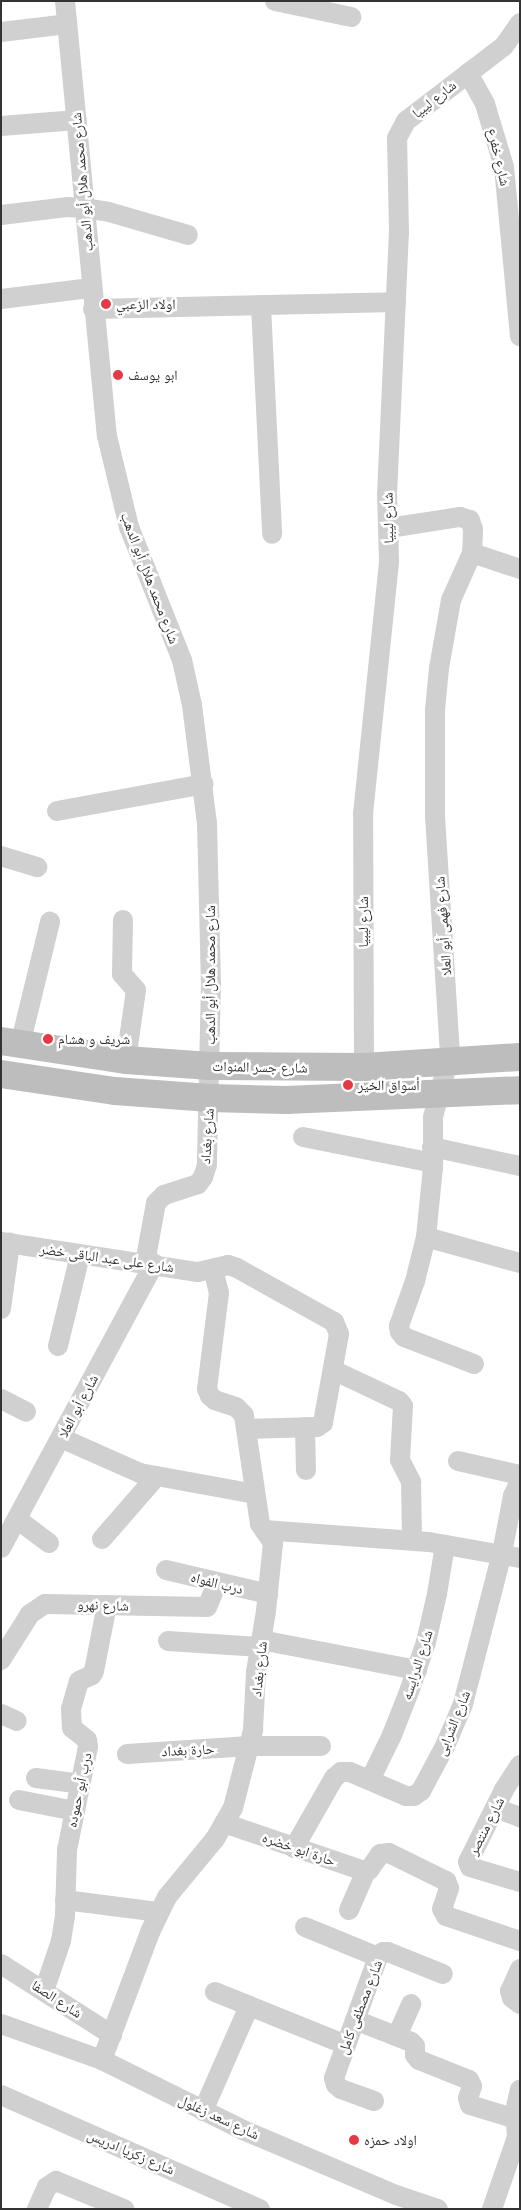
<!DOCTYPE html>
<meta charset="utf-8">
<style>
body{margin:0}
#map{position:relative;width:521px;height:2210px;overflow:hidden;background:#fff;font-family:Arial,"Noto Naskh Arabic",sans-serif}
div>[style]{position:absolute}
.street>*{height:20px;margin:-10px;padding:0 10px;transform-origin:10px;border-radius:10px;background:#d0d0d0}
.secondary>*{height:28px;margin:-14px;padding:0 14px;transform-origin:14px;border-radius:14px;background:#bdbdbd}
.dots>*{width:14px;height:14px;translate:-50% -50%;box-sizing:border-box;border:2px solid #fff;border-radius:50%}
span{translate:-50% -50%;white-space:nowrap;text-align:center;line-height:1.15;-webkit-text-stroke:5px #fff;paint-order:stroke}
.street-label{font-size:14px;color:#333}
.poi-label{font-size:14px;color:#333}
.left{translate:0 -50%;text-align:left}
.frame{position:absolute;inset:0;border:2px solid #333;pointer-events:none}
</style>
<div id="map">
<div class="street">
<i style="left:65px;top:1px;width:437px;rotate:84.5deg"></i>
<i style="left:107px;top:436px;width:94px;rotate:76.4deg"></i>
<i style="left:129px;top:527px;width:143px;rotate:68.3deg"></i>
<i style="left:182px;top:660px;width:46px;rotate:77.5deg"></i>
<i style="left:192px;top:705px;width:119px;rotate:82.8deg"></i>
<i style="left:207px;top:823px;width:160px;rotate:88.6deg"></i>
<i style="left:211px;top:983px;width:182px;rotate:91.3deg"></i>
<i style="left:207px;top:1165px;width:13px;rotate:108deg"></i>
<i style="left:203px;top:1177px;width:9px;rotate:126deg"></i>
<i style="left:198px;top:1184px;width:36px;rotate:162deg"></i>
<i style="left:164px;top:1195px;width:11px;rotate:135deg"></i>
<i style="left:156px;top:1203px;width:61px;rotate:100.4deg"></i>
<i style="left:275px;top:1px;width:78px;rotate:11.9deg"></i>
<i style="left:1px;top:32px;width:66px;rotate:-6.9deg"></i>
<i style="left:468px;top:73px;width:35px;rotate:61deg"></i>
<i style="left:485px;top:104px;width:66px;rotate:73.2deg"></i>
<i style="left:504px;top:167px;width:170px;rotate:84.6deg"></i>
<i style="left:1px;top:126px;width:76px;rotate:-4.5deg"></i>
<i style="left:1px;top:215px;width:66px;rotate:-6.9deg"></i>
<i style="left:67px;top:207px;width:17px;rotate:3deg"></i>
<i style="left:84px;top:208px;width:25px;rotate:9deg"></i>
<i style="left:109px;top:212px;width:82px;rotate:16.2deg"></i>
<i style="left:1px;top:299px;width:91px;rotate:-7deg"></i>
<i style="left:261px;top:306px;width:228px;rotate:87.2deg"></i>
<i style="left:93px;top:309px;width:303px;rotate:-1.3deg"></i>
<i style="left:389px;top:528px;width:72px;rotate:-8.8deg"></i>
<i style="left:460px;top:517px;width:10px;rotate:17deg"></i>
<i style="left:470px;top:520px;width:9px;rotate:72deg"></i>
<i style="left:473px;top:529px;width:24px;rotate:92deg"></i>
<i style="left:472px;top:553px;width:51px;rotate:114.1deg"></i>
<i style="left:451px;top:600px;width:69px;rotate:100deg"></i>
<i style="left:439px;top:668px;width:42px;rotate:95.4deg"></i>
<i style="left:435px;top:710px;width:106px;rotate:90deg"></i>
<i style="left:435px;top:816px;width:238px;rotate:86.4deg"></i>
<i style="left:450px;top:1054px;width:65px;rotate:105.1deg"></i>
<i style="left:433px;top:1117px;width:50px;rotate:90deg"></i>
<i style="left:433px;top:1167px;width:70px;rotate:95.7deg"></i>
<i style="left:426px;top:1237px;width:45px;rotate:104deg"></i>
<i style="left:415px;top:1281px;width:48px;rotate:109.6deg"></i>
<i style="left:399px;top:1326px;width:6px;rotate:81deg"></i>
<i style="left:400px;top:1332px;width:6px;rotate:51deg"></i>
<i style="left:404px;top:1337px;width:75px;rotate:21.1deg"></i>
<i style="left:472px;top:553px;width:51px;rotate:18.4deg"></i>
<i style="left:57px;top:811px;width:149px;rotate:-10.4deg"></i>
<i style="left:1px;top:856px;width:38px;rotate:17deg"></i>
<i style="left:123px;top:920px;width:54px;rotate:91.1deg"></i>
<i style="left:122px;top:974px;width:21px;rotate:49deg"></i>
<i style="left:136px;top:990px;width:71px;rotate:98.1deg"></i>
<i style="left:20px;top:1045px;width:127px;rotate:-76.3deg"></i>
<i style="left:364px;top:1067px;width:253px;rotate:-90.2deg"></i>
<i style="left:363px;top:814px;width:254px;rotate:-84.1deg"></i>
<i style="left:389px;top:561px;width:66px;rotate:-91.7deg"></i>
<i style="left:387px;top:495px;width:263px;rotate:-87.4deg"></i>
<i style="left:399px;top:232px;width:94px;rotate:-91.2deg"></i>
<i style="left:397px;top:138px;width:19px;rotate:-62deg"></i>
<i style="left:406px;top:121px;width:123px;rotate:-37.4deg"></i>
<i style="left:504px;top:46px;width:28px;rotate:-55deg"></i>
<i style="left:303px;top:1137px;width:133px;rotate:11.3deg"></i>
<i style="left:432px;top:1147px;width:90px;rotate:12.2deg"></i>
<i style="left:426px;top:1237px;width:98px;rotate:15.5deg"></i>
<i style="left:1px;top:1242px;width:199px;rotate:8.7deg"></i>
<i style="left:198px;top:1272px;width:31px;rotate:-13deg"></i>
<i style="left:228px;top:1265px;width:9px;rotate:18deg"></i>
<i style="left:237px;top:1268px;width:111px;rotate:29.1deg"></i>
<i style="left:334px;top:1322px;width:13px;rotate:67deg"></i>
<i style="left:339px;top:1334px;width:90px;rotate:100.2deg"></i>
<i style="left:323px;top:1423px;width:7px;rotate:146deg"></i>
<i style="left:317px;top:1427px;width:70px;rotate:178.4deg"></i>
<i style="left:1px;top:1309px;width:67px;rotate:-82.2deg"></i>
<i style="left:58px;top:1346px;width:94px;rotate:-76.4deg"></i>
<i style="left:333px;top:1370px;width:73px;rotate:25.2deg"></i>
<i style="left:399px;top:1401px;width:6px;rotate:51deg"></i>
<i style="left:403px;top:1406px;width:54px;rotate:93.2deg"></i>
<i style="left:400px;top:1460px;width:25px;rotate:63deg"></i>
<i style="left:411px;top:1482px;width:58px;rotate:89deg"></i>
<i style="left:1px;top:1399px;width:28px;rotate:27deg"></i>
<i style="left:305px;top:1427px;width:43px;rotate:88.7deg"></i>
<i style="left:61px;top:1438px;width:86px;rotate:23.9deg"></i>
<i style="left:140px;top:1473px;width:117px;rotate:10.3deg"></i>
<i style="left:458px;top:1461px;width:64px;rotate:12.7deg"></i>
<i style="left:17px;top:1519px;width:40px;rotate:37deg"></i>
<i style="left:264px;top:1530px;width:165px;rotate:4.2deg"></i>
<i style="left:429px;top:1542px;width:92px;rotate:10deg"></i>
<i style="left:102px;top:1539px;width:81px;rotate:-49deg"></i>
<i style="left:1px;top:1548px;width:323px;rotate:-61.7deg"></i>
<i style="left:166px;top:1570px;width:105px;rotate:13.2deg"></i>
<i style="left:261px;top:1640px;width:159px;rotate:10.9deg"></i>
<i style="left:168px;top:1641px;width:92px;rotate:3.7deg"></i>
<i style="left:1px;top:1660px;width:54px;rotate:-57.8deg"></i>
<i style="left:30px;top:1614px;width:18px;rotate:-34deg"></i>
<i style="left:45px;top:1604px;width:162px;rotate:1.1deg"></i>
<i style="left:207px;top:1607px;width:26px;rotate:-67deg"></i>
<i style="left:1px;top:1714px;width:17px;rotate:24deg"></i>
<i style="left:127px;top:1754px;width:123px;rotate:-3.7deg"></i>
<i style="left:250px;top:1746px;width:71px"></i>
<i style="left:520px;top:1765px;width:30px;rotate:123deg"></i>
<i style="left:504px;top:1790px;width:80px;rotate:116.6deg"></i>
<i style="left:468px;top:1862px;width:5px;rotate:68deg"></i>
<i style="left:470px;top:1867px;width:52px;rotate:16.7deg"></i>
<i style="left:36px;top:1778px;width:45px;rotate:7.6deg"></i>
<i style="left:370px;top:1780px;width:50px;rotate:-63.9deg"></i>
<i style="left:392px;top:1735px;width:49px;rotate:-68.6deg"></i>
<i style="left:410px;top:1689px;width:50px;rotate:-71.2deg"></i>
<i style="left:426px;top:1642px;width:49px;rotate:-77.1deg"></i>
<i style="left:437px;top:1594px;width:50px;rotate:-80.7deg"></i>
<i style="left:19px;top:1800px;width:57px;rotate:11.1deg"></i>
<i style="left:495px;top:1808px;width:27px;rotate:20deg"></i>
<i style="left:224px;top:1823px;width:145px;rotate:18.9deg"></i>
<i style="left:361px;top:1870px;width:8px"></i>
<i style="left:369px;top:1870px;width:19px;rotate:-55deg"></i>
<i style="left:380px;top:1854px;width:9px;rotate:-6deg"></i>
<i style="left:389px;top:1853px;width:64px;rotate:26.2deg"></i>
<i style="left:446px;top:1881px;width:8px;rotate:67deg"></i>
<i style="left:449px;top:1888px;width:22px;rotate:108deg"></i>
<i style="left:442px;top:1909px;width:8px;rotate:60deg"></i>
<i style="left:446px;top:1916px;width:78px;rotate:18.7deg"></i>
<i style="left:294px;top:1848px;width:81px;rotate:-60.3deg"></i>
<i style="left:334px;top:1778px;width:9px;rotate:-41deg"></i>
<i style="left:341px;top:1772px;width:9px"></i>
<i style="left:350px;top:1772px;width:61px;rotate:23.2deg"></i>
<i style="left:406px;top:1796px;width:8px"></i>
<i style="left:414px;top:1796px;width:9px;rotate:-36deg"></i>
<i style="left:421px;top:1791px;width:51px;rotate:-61.9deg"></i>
<i style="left:445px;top:1746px;width:46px;rotate:-66.8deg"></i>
<i style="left:463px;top:1704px;width:156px;rotate:-75.5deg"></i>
<i style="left:502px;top:1553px;width:58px;rotate:-79.1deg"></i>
<i style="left:513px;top:1496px;width:17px;rotate:-65deg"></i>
<i style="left:65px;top:1900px;width:95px;rotate:7.3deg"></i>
<i style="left:349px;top:1910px;width:43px;rotate:-66.4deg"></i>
<i style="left:305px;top:1927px;width:79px;rotate:22.3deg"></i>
<i style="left:1px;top:1964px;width:132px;rotate:32.6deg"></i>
<i style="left:520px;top:1969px;width:24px;rotate:114deg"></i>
<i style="left:510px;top:1991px;width:7px;rotate:74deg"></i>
<i style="left:512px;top:1998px;width:10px;rotate:37deg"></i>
<i style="left:44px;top:1991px;width:53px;rotate:-71.2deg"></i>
<i style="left:61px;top:1941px;width:26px;rotate:-81deg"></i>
<i style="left:65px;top:1915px;width:65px;rotate:-88.2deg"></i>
<i style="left:67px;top:1850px;width:105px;rotate:-78.5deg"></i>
<i style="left:88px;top:1747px;width:7px;rotate:-98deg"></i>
<i style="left:87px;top:1740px;width:19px;rotate:-141deg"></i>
<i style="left:72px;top:1728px;width:19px;rotate:-93deg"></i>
<i style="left:71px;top:1709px;width:29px;rotate:-74deg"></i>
<i style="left:79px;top:1681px;width:14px;rotate:-25deg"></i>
<i style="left:92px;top:1675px;width:4px;rotate:-63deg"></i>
<i style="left:94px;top:1671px;width:67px;rotate:-78.9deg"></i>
<i style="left:215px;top:1992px;width:141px;rotate:22deg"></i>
<i style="left:355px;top:2020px;width:60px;rotate:21.4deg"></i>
<i style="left:411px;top:2042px;width:6px;rotate:45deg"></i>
<i style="left:415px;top:2046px;width:9px;rotate:90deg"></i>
<i style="left:415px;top:2055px;width:6px;rotate:51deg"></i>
<i style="left:419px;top:2060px;width:54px;rotate:21.8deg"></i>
<i style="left:469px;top:2080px;width:7px;rotate:63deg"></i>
<i style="left:472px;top:2086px;width:13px;rotate:108deg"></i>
<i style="left:468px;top:2098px;width:7px;rotate:74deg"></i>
<i style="left:470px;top:2105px;width:48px;rotate:16.9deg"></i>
<i style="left:1px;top:2024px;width:107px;rotate:19.6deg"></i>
<i style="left:102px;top:2060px;width:157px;rotate:26.4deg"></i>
<i style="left:243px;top:2130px;width:166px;rotate:23deg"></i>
<i style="left:396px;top:2195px;width:44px;rotate:18.4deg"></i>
<i style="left:397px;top:2036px;width:35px;rotate:-66deg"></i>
<i style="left:102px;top:2060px;width:137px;rotate:-69.4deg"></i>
<i style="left:150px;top:1932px;width:39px;rotate:-64deg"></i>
<i style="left:167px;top:1897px;width:75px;rotate:-50.4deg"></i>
<i style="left:215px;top:1839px;width:36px;rotate:-60deg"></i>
<i style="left:233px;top:1808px;width:81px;rotate:-75.6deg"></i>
<i style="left:253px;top:1730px;width:58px;rotate:-87deg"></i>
<i style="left:256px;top:1672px;width:62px;rotate:-80.7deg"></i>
<i style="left:266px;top:1611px;width:68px;rotate:-84.1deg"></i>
<i style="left:273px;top:1543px;width:23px;rotate:-124deg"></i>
<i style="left:260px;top:1524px;width:110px;rotate:-98.4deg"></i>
<i style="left:244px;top:1415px;width:11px;rotate:-135deg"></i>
<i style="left:236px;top:1407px;width:22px;rotate:-162deg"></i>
<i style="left:215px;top:1400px;width:6px;rotate:-141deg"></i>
<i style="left:210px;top:1396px;width:8px;rotate:-113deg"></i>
<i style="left:207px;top:1389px;width:97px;rotate:-82.9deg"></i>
<i style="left:219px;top:1293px;width:25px;rotate:-104deg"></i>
<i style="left:1px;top:2095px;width:283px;rotate:23.8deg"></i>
<i style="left:374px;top:2101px;width:35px;rotate:-160deg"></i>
<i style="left:341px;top:2089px;width:6px;rotate:-141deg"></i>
<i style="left:336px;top:2085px;width:7px;rotate:-106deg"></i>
<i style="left:334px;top:2078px;width:129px;rotate:-70deg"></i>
<i style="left:378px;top:1957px;width:7px;rotate:-45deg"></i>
<i style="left:383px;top:1952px;width:5px"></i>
<i style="left:388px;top:1952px;width:59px;rotate:21.8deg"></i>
<i style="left:203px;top:2111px;width:115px;rotate:-66.3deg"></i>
<i style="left:37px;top:2209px;width:24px;rotate:-66deg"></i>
<i style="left:47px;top:2187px;width:11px;rotate:-34deg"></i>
<i style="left:56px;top:2181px;width:74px;rotate:22.4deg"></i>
<i style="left:492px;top:2209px;width:76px;rotate:-70.9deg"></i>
<i style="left:517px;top:2137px;width:26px;rotate:-94deg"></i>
<i style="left:515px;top:2111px;width:22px;rotate:-77deg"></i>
</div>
<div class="secondary">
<i style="left:1px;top:1041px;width:126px;rotate:8.6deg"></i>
<i style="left:126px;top:1060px;width:84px;rotate:4.1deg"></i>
<i style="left:210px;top:1066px;width:154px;rotate:0.4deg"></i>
<i style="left:364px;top:1067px;width:156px;rotate:-3.7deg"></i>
<i style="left:1px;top:1074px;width:115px;rotate:8.5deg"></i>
<i style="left:115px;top:1091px;width:95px;rotate:4.2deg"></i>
<i style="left:210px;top:1098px;width:76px;rotate:1.5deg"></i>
<i style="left:286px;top:1100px;width:234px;rotate:-2.4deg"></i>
</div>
<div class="dots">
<i style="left:106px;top:304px;background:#e63946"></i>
<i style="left:118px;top:375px;background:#e63946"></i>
<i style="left:48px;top:1039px;background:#e63946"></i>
<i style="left:348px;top:1085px;background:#e63946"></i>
<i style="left:354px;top:2140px;background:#e63946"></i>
</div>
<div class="street-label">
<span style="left:434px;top:99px;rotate:-38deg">شارع ليبيا</span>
<span style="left:499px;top:157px;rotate:77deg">شارع خفرع</span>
<span style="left:82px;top:182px;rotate:-95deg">شارع محمد هلال أبو الدهب</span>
<span style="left:388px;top:518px;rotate:-91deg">شارع ليبيا</span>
<span style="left:150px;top:578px;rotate:69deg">شارع محمد هلال أبو الدهب</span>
<span style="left:363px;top:922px;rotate:-90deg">شارع ليبيا</span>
<span style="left:443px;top:926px;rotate:-94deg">شارع فهمى أبو العلا</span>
<span style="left:210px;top:975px;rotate:-90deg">شارع محمد هلال أبو الدهب</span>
<span style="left:260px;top:1067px;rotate:1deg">شارع جسر المنوات</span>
<span style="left:207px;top:1136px;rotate:-86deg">شارع بغداد</span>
<span style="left:107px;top:1258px;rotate:8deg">شارع على عبد الباقى خضر</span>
<span style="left:78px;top:1406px;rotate:-62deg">شارع أبو العلا</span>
<span style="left:217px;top:1583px;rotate:14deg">درب الفواه</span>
<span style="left:103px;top:1605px;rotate:2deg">شارع نهرو</span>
<span style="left:417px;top:1665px;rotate:-72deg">شارع الدرايسه</span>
<span style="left:259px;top:1669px;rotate:-84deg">شارع بغداد</span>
<span style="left:453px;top:1723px;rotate:-68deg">شارع الشرابى</span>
<span style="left:188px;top:1750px;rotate:-3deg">حارة بغداد</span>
<span style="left:79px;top:1790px;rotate:-78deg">درب أبو حموده</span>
<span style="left:486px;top:1826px;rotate:-63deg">شارع منتصر</span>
<span style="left:299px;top:1849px;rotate:19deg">حارة ابو خضره</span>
<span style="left:57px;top:1999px;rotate:33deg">شارع الصفا</span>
<span style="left:360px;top:2007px;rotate:-69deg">شارع مصطفى كامل</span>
<span style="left:219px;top:2117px;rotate:25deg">شارع سعد زغلول</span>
<span style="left:131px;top:2152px;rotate:23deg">شارع زكريا ادريس</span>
</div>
<div class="poi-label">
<span class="left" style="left:116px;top:304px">اولاد الزعبي</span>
<span class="left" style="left:128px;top:375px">ابو يوسف</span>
<span class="left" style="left:58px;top:1039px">شريف و هشام</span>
<span class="left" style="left:358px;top:1085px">أسواق الخير</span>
<span class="left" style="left:364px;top:2140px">اولاد حمزه</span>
</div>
<div class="frame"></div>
</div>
